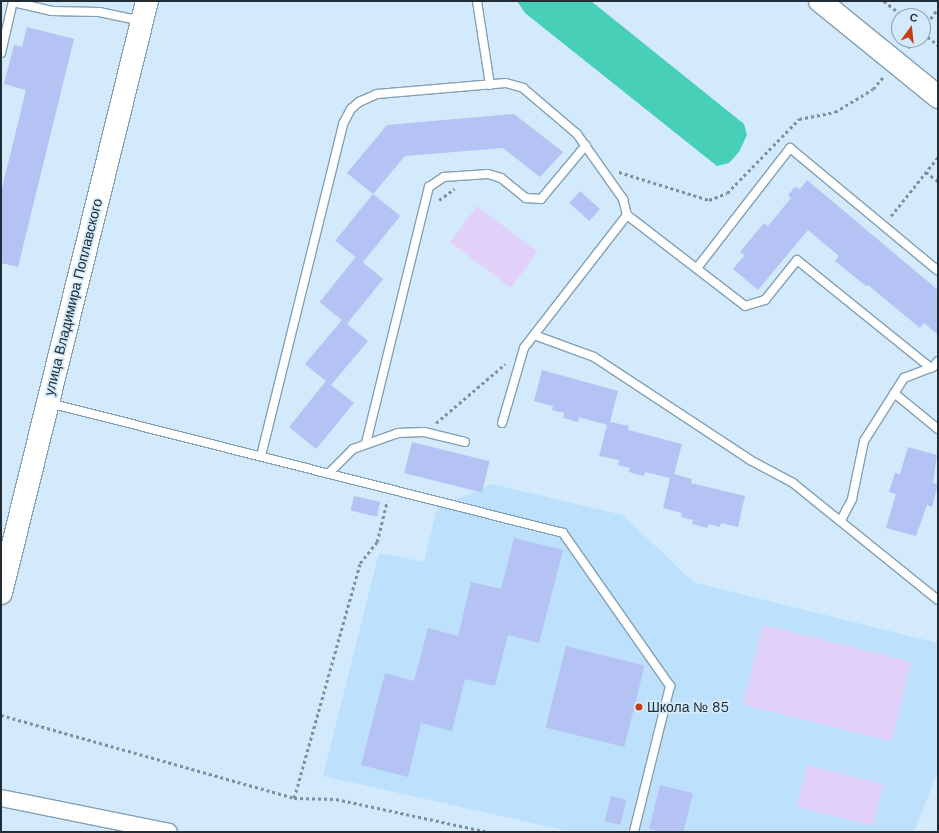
<!DOCTYPE html>
<meta charset="utf-8">
<style>
body{margin:0}
#map{position:relative;width:939px;height:833px;overflow:hidden;background:#d3eafc;font-family:"DM Sans",sans-serif}
div>[style]{position:absolute}
.built>*{inset:0;background:#bde0fc}
.green>*{inset:0;background:#e1d1f9;transform-origin:0 0}
.water>*{inset:0;background:#48cfb8}
.building>*{inset:0;background:#b4c2f4;transform-origin:0 0}
.path>*{height:2.5px;margin-top:-1.25px;transform-origin:0;background:repeating-linear-gradient(90deg,#7e909d 0 3px,transparent 0 6px)}
.roads{filter:drop-shadow(1px 0 #85a0b5) drop-shadow(-1px 0 #85a0b5) drop-shadow(0 1px #85a0b5) drop-shadow(0 -1px #85a0b5)}
.lane>*{height:8px;margin:-4px;padding:0 4px;transform-origin:4px;border-radius:4px;background:#fff}
.street>*{height:16px;margin:-8px;padding:0 8px;transform-origin:8px;border-radius:8px;background:#fff}
.secondary>*{height:22px;margin:-11px;padding:0 11px;transform-origin:11px;border-radius:11px;background:#fff}
.dots>*{width:11px;height:11px;translate:-50% -50%;box-sizing:border-box;border:2px solid #d3eafc;border-radius:50%}
span{translate:-50% -50%;white-space:nowrap;text-align:center;line-height:1.15;-webkit-text-stroke:3.5px #d3eafc;paint-order:stroke}
.street-label{font-size:14px;color:#212c34}
.poi-label{font-size:14px;color:#212c34}
.left{translate:0 -50%;text-align:left}
.frame{position:absolute;inset:0;border:2px solid #212c34;pointer-events:none}
.north{position:absolute;left:891px;top:8px;width:40px;height:40px;box-sizing:border-box;background:#d3eafc;border:1px solid #8c9eac;border-radius:50%;rotate:15deg;font-size:11px;font-weight:700;line-height:16px;text-align:center;color:#212c34}
.north::after{content:'';display:block;margin:auto;width:14px;height:18px;background:#c73f12;clip-path:polygon(50% 0,100% 100%,50% 72%,0 100%)}
</style>
<div id="map">
<div class="built">
<i style="clip-path:polygon(492px 484px,623px 515px,693px 582px,938px 643px,938px 771px,914px 832px,572px 832px,323px 776px,379px 553px,424px 562px,437px 508px)"></i>
</div>
<div class="green">
<i style="left:477px;top:206px;width:76px;height:45px;rotate:37deg"></i>
<i style="left:763px;top:625px;width:153px;height:82px;rotate:14deg"></i>
<i style="left:807px;top:765px;width:79px;height:43px;rotate:14deg"></i>
</div>
<div class="water">
<i style="clip-path:polygon(517px 1px,591px 1px,744px 124px,747px 135px,739px 152px,729px 163px,717px 166px,525px 13px)"></i>
</div>
<div class="building">
<i style="clip-path:polygon(27px 27px,74px 39px,18px 267px,1px 263px,1px 192px,26px 90px,4px 84px,14px 45px,22px 47px)"></i>
<i style="clip-path:polygon(514px 114px,563px 152px,540px 177px,503px 148px,405px 156px,373px 194px,347px 173px,387px 125px)"></i>
<i style="clip-path:polygon(807px 180px,938px 290px,938px 335px,924px 323px,920px 328px,868px 285px,866px 286px,835px 261px,839px 256px,808px 230px,758px 290px,733px 269px,745px 255px,740px 252px,764px 223px,768px 226px,791px 198px,788px 195px,795px 187px,800px 189px)"></i>
<i style="left:580px;top:191px;width:27px;height:16px;rotate:42deg"></i>
<i style="left:373px;top:194px;width:35px;height:60px;rotate:39deg"></i>
<i style="left:356px;top:257px;width:35px;height:58px;rotate:39deg"></i>
<i style="clip-path:polygon(342px 320px,368px 341px,331px 385px,354px 403px,316px 449px,289px 427px,326px 381px,305px 364px)"></i>
<i style="clip-path:polygon(542px 370px,618px 391px,610px 422px,629px 426px,628px 430px,682px 444px,674px 474px,692px 479px,691px 483px,745px 496px,738px 527px,721px 523px,720px 527px,709px 524px,707px 528px,692px 524px,693px 520px,681px 517px,682px 513px,663px 508px,670px 478px,645px 472px,644px 476px,629px 472px,630px 468px,618px 465px,619px 460px,599px 456px,607px 425px,579px 417px,578px 422px,563px 418px,564px 413px,552px 410px,553px 406px,534px 401px)"></i>
<i style="left:412px;top:442px;width:80px;height:32px;rotate:14deg"></i>
<i style="clip-path:polygon(908px 447px,937px 455px,933px 483px,938px 484px,932px 507px,927px 505px,916px 536px,886px 528px,896px 494px,889px 492px,895px 473px,900px 474px)"></i>
<i style="left:354px;top:496px;width:27px;height:15px;rotate:13deg"></i>
<i style="clip-path:polygon(514px 538px,563px 550px,539px 643px,508px 635px,495px 686px,465px 679px,452px 731px,421px 723px,408px 777px,361px 765px,385px 673px,414px 681px,428px 628px,458px 636px,471px 582px,501px 589px)"></i>
<i style="left:566px;top:646px;width:81px;height:84px;rotate:14deg"></i>
<i style="left:660px;top:785px;width:34px;height:45px;rotate:14deg"></i>
<i style="left:611px;top:796px;width:16px;height:26px;rotate:14deg"></i>
</div>
<div class="path">
<i style="left:884px;top:1px;width:24px;rotate:38deg"></i>
<i style="left:923px;top:28px;width:24px;rotate:-52deg"></i>
<i style="left:923px;top:33px;width:19px;rotate:39deg"></i>
<i style="left:908px;top:48px;width:10px;rotate:-53deg"></i>
<i style="left:619px;top:172px;width:94px;rotate:17.3deg"></i>
<i style="left:709px;top:200px;width:19px;rotate:-21deg"></i>
<i style="left:727px;top:193px;width:103px;rotate:-45.8deg"></i>
<i style="left:799px;top:119px;width:37px;rotate:-11deg"></i>
<i style="left:835px;top:112px;width:44px;rotate:-31.2deg"></i>
<i style="left:873px;top:89px;width:17px;rotate:-50deg"></i>
<i style="left:926px;top:172px;width:15px;rotate:37deg"></i>
<i style="left:439px;top:200px;width:19px;rotate:-36deg"></i>
<i style="left:891px;top:216px;width:75px;rotate:-51.5deg"></i>
<i style="left:436px;top:423px;width:91px;rotate:-40.5deg"></i>
<i style="left:1px;top:715px;width:305px;rotate:15.8deg"></i>
<i style="left:294px;top:798px;width:42px;rotate:1.4deg"></i>
<i style="left:336px;top:799px;width:156px;rotate:12.2deg"></i>
<i style="left:294px;top:798px;width:244px;rotate:-74.3deg"></i>
<i style="left:360px;top:563px;width:27px;rotate:-51deg"></i>
<i style="left:377px;top:542px;width:42px;rotate:-76.3deg"></i>
</div>
<div class="roads">
<div class="lane">
<i style="left:477px;top:1px;width:85px;rotate:81.2deg"></i>
<i style="left:13px;top:2px;width:40px;rotate:13deg"></i>
<i style="left:52px;top:11px;width:47px;rotate:1.2deg"></i>
<i style="left:99px;top:12px;width:44px;rotate:11.8deg"></i>
<i style="left:1px;top:53px;width:53px;rotate:-77deg"></i>
<i style="left:627px;top:215px;width:149px;rotate:37.6deg"></i>
<i style="left:745px;top:306px;width:21px;rotate:-17deg"></i>
<i style="left:765px;top:300px;width:51px;rotate:-51.3deg"></i>
<i style="left:797px;top:260px;width:172px;rotate:38.9deg"></i>
<i style="left:697px;top:268px;width:152px;rotate:-52.2deg"></i>
<i style="left:790px;top:148px;width:192px;rotate:39.7deg"></i>
<i style="left:534px;top:335px;width:64px;rotate:20.1deg"></i>
<i style="left:594px;top:357px;width:187px;rotate:33.4deg"></i>
<i style="left:750px;top:460px;width:49px;rotate:28.1deg"></i>
<i style="left:793px;top:483px;width:186px;rotate:38.9deg"></i>
<i style="left:894px;top:393px;width:57px;rotate:39.3deg"></i>
<i style="left:49px;top:403px;width:530px;rotate:14.19deg"></i>
<i style="left:563px;top:533px;width:187px;rotate:55deg"></i>
<i style="left:670px;top:686px;width:150px;rotate:103.9deg"></i>
<i style="left:366px;top:443px;width:264px;rotate:-76.2deg"></i>
<i style="left:429px;top:187px;width:18px;rotate:-34deg"></i>
<i style="left:444px;top:177px;width:44px;rotate:-3.9deg"></i>
<i style="left:488px;top:174px;width:14px;rotate:17deg"></i>
<i style="left:501px;top:178px;width:32px;rotate:39deg"></i>
<i style="left:526px;top:198px;width:15px;rotate:4deg"></i>
<i style="left:541px;top:199px;width:70px;rotate:-50.2deg"></i>
<i style="left:261px;top:456px;width:342px;rotate:-76.1deg"></i>
<i style="left:343px;top:124px;width:17px;rotate:-62deg"></i>
<i style="left:351px;top:109px;width:11px;rotate:-41deg"></i>
<i style="left:359px;top:102px;width:20px;rotate:-24deg"></i>
<i style="left:377px;top:94px;width:129px;rotate:-4.9deg"></i>
<i style="left:506px;top:83px;width:18px;rotate:16deg"></i>
<i style="left:523px;top:88px;width:71px;rotate:40.4deg"></i>
<i style="left:577px;top:134px;width:80px;rotate:54.7deg"></i>
<i style="left:623px;top:199px;width:16px;rotate:76deg"></i>
<i style="left:627px;top:215px;width:168px;rotate:127.8deg"></i>
<i style="left:524px;top:348px;width:78px;rotate:106.3deg"></i>
<i style="left:329px;top:473px;width:34px;rotate:-45deg"></i>
<i style="left:353px;top:449px;width:48px;rotate:-19.6deg"></i>
<i style="left:398px;top:433px;width:26px;rotate:-2deg"></i>
<i style="left:424px;top:432px;width:42px;rotate:13.7deg"></i>
<i style="left:841px;top:520px;width:24px;rotate:-62deg"></i>
<i style="left:852px;top:499px;width:59px;rotate:-78.3deg"></i>
<i style="left:864px;top:441px;width:75px;rotate:-57.6deg"></i>
<i style="left:904px;top:378px;width:31px;rotate:-21deg"></i>
<i style="left:933px;top:367px;width:8px;rotate:-50deg"></i>
</div>
<div class="street">
<i style="left:1px;top:798px;width:171px;rotate:11.4deg"></i>
</div>
<div class="secondary">
<i style="left:820px;top:1px;width:152px;rotate:39.1deg"></i>
<i style="left:1px;top:593px;width:610px;rotate:-76.15deg"></i>
</div>
</div>
<div class="dots">
<i style="left:639px;top:707px;background:#c73f12"></i>
</div>
<div class="street-label">
<span style="left:73px;top:297px;rotate:-76deg">улица Владимира Поплавского</span>
</div>
<div class="poi-label">
<span class="left" style="left:647px;top:707px">Школа № 85</span>
</div>
<div class="frame"></div>
<div class="north">С</div>
</div>
